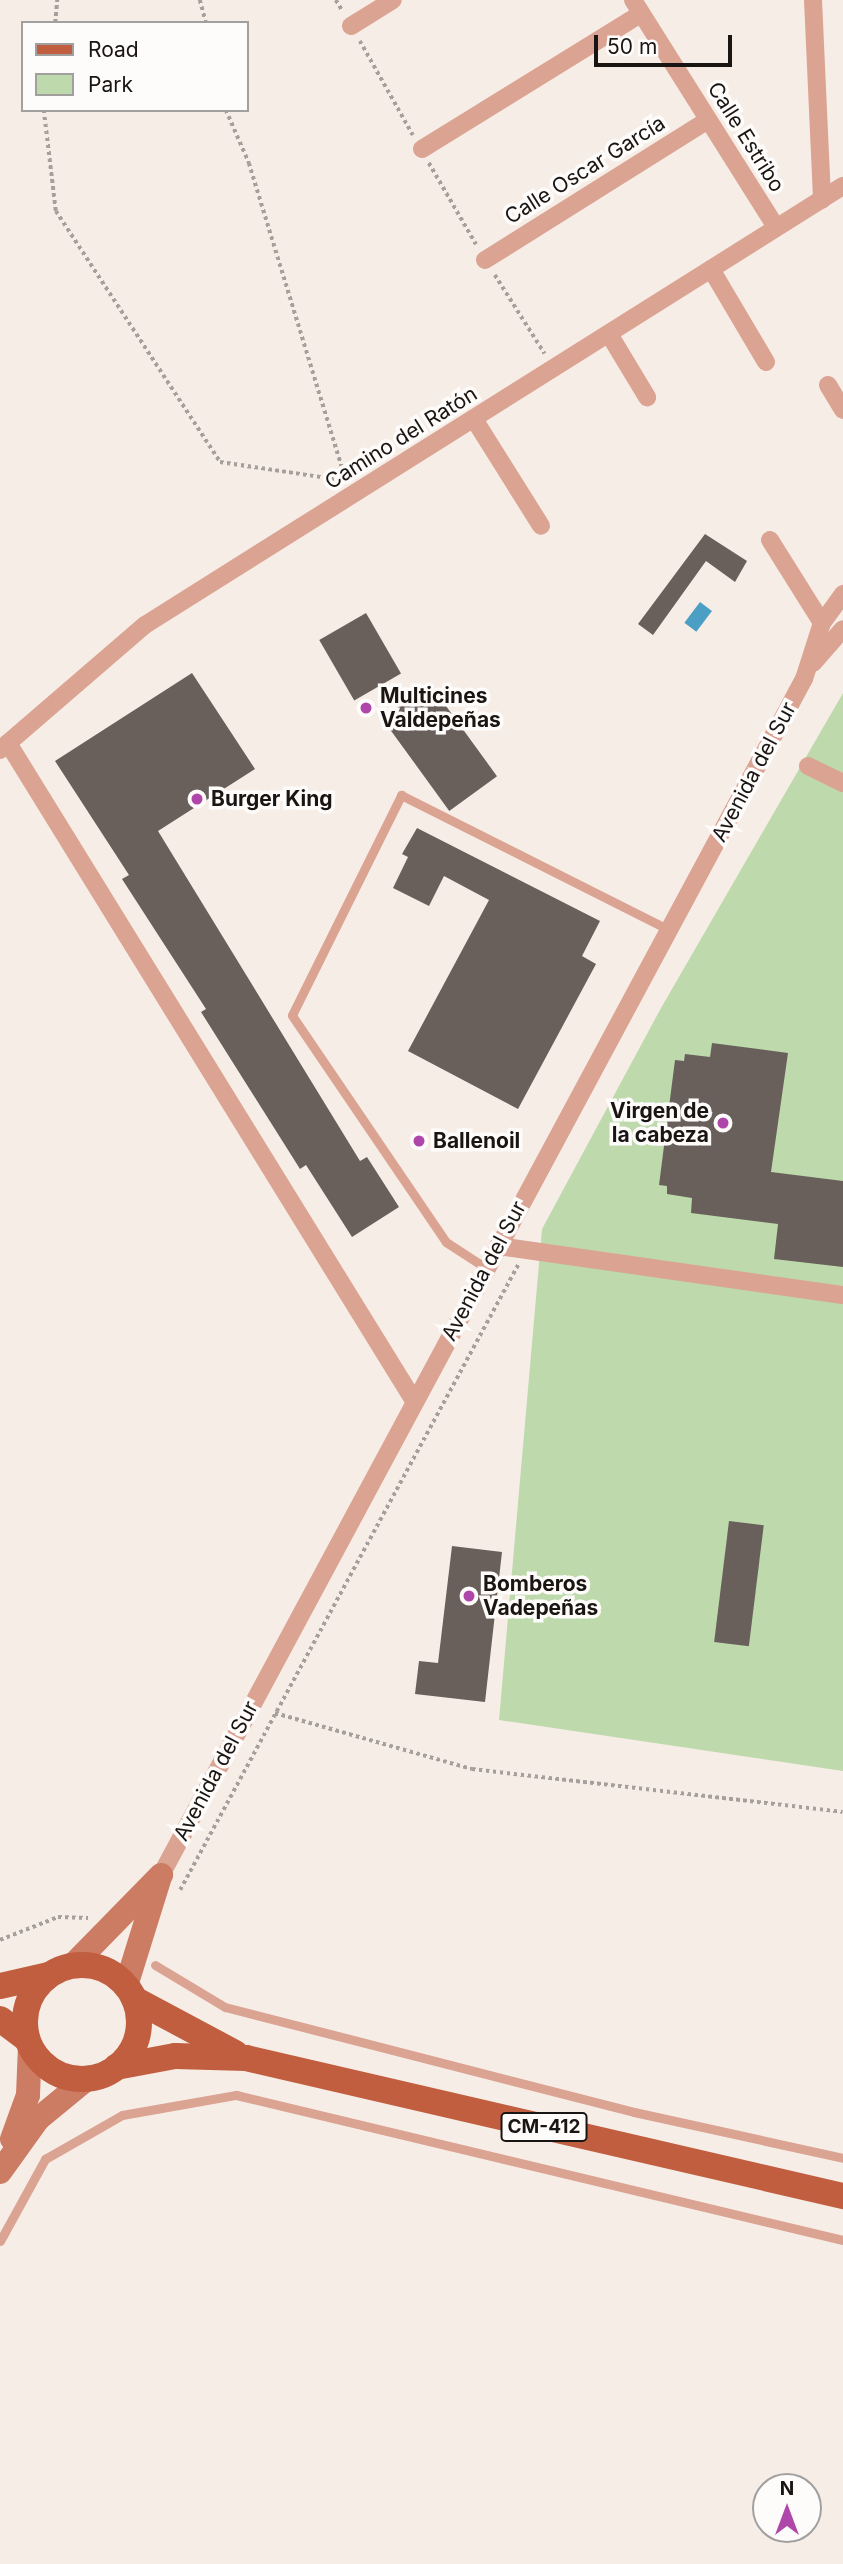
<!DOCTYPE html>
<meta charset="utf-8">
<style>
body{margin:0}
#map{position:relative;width:843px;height:2564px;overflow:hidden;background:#f7ede7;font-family:Inter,sans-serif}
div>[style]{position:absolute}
.green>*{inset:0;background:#bedaad}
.water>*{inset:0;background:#4b9fc4;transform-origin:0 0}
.building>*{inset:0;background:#69605b;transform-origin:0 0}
.path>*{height:3.5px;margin-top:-1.75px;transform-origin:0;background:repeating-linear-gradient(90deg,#a79f9b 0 3.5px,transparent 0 7px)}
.lane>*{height:9px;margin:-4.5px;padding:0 4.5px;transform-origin:4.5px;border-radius:4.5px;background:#dba392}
.street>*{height:18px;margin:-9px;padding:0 9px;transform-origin:9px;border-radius:9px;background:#dba392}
.secondary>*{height:24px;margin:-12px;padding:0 12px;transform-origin:12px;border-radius:12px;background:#cd7c64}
.primary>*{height:26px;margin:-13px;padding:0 13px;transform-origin:13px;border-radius:13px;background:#c15e40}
.primary>.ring{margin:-13px;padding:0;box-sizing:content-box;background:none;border:26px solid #c15e40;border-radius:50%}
.dots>*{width:19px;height:19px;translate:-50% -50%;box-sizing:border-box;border:4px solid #fefcfb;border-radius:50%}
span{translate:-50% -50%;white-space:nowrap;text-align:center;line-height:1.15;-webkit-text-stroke:7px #fefcfb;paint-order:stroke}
.shield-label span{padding:2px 5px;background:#fefcfb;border:2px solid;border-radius:5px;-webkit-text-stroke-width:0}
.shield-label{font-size:19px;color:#191513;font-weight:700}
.street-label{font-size:21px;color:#191513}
.poi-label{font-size:21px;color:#191513;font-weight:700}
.left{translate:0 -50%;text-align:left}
.right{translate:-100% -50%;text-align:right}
.legend{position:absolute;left:21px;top:21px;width:228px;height:91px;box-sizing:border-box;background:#fefcfb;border:2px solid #a2a09e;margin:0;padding:9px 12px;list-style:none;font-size:21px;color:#191513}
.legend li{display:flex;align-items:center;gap:14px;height:35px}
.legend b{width:35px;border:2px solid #a2a09e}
.north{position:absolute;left:752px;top:2473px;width:70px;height:70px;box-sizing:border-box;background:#fefcfb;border:2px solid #a2a09e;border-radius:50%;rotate:0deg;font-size:19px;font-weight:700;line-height:28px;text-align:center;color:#191513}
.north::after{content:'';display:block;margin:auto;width:24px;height:32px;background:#af47aa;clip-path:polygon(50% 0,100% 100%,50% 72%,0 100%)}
.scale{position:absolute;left:594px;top:35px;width:138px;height:32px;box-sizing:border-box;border:4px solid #191513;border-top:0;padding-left:9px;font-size:21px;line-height:24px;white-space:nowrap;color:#191513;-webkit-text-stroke:5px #fefcfb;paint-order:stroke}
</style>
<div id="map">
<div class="green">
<i style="clip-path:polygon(843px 693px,843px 1771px,499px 1720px,542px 1229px,661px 1008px)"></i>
</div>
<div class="water">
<i style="left:700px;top:602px;width:15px;height:26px;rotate:37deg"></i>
</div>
<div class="building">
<i style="clip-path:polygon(705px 534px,747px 561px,735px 582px,706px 561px,653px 635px,638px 624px)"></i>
<i style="left:366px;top:613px;width:70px;height:54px;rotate:60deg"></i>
<i style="clip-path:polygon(192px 673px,255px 769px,158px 831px,360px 1161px,367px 1157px,399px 1207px,352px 1237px,306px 1165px,300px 1169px,201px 1012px,206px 1009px,122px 879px,129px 875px,55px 761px)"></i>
<i style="left:430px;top:684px;width:114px;height:59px;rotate:54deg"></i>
<i style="clip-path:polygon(417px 828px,600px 921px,582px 956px,596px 964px,518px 1109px,408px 1051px,489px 900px,444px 876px,429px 906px,393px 888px,408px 857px,402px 854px)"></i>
<i style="clip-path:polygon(712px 1043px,788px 1053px,771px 1172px,843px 1181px,843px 1267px,774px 1259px,778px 1224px,691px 1213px,692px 1198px,667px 1194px,667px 1186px,659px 1185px,675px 1060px,684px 1061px,685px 1054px,710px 1057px)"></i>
<i style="left:729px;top:1521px;width:35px;height:122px;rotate:7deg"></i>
<i style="clip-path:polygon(452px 1546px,502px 1552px,485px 1702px,415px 1694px,419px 1661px,438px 1663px)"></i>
</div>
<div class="path">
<i style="left:200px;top:0;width:24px;rotate:75deg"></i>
<i style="left:336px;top:0;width:12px;rotate:59deg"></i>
<i style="left:55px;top:23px;width:23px;rotate:-85deg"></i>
<i style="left:360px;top:41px;width:108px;rotate:60.6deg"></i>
<i style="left:44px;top:110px;width:102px;rotate:83.2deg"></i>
<i style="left:56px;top:211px;width:300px;rotate:56.8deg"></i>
<i style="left:220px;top:462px;width:121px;rotate:8.5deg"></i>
<i style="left:226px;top:110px;width:58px;rotate:66.5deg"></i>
<i style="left:249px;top:163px;width:332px;rotate:73deg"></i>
<i style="left:429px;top:163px;width:94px;rotate:59.9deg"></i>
<i style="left:495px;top:275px;width:93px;rotate:57.7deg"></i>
<i style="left:275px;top:1713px;width:205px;rotate:15.9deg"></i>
<i style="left:472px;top:1769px;width:373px;rotate:6.6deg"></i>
<i style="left:180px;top:1890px;width:711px;rotate:-61.6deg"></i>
<i style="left:0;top:1940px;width:62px;rotate:-21.6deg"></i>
<i style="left:58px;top:1917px;width:30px;rotate:2deg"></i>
</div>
<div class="lane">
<i style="left:486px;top:1268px;width:48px;rotate:-147deg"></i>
<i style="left:446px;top:1242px;width:274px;rotate:-124.2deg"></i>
<i style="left:292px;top:1015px;width:246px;rotate:-63.6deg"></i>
<i style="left:401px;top:795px;width:301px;rotate:26.7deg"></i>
<i style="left:155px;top:1965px;width:82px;rotate:31deg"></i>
<i style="left:225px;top:2007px;width:422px;rotate:14.4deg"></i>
<i style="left:634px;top:2112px;width:214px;rotate:12.4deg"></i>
<i style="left:0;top:2241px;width:94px;rotate:-61.2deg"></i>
<i style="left:45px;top:2159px;width:89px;rotate:-29.7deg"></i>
<i style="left:122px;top:2115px;width:116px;rotate:-10deg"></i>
<i style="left:236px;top:2095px;width:624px;rotate:13.44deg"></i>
</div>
<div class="street">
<i style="left:633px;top:0;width:268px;rotate:57.8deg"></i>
<i style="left:813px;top:0;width:200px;rotate:87.4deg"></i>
<i style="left:351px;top:26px;width:49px;rotate:-31.8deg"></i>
<i style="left:422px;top:149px;width:257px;rotate:-31.7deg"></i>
<i style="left:485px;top:260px;width:263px;rotate:-32.1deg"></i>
<i style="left:711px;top:269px;width:108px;rotate:59.4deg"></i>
<i style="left:609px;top:334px;width:74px;rotate:58.9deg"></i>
<i style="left:828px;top:385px;width:29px;rotate:59deg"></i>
<i style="left:474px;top:419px;width:126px;rotate:57.9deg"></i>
<i style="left:770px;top:540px;width:98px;rotate:57.9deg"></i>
<i style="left:813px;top:663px;width:45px;rotate:-48.6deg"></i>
<i style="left:8px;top:743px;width:773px;rotate:58.32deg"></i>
<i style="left:0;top:750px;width:191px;rotate:-40.8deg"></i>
<i style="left:145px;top:625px;width:825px;rotate:-32.17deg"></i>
<i style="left:808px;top:766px;width:39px;rotate:26deg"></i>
<i style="left:498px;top:1246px;width:348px;rotate:8.1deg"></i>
<i style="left:161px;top:1875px;width:1358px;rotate:-61.74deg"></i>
<i style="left:804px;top:679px;width:59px;rotate:-72.2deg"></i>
<i style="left:822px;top:623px;width:36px;rotate:-54deg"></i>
</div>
<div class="secondary">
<i style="left:73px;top:1965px;width:126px;rotate:-45.6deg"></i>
<i style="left:126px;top:1986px;width:111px;rotate:-72.7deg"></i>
<i style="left:12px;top:2139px;width:47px;rotate:-70deg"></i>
<i style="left:28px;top:2095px;width:49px;rotate:-87.7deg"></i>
<i style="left:0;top:2172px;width:65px;rotate:-54.4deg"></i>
<i style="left:38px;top:2119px;width:65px;rotate:-39.4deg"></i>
</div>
<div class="primary">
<i class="ring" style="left:25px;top:1965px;width:88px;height:88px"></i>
<i style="left:0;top:1986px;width:50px;rotate:-12.7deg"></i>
<i style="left:134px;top:1999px;width:115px;rotate:28.1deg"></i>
<i style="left:0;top:2019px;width:34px;rotate:37deg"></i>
<i style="left:116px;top:2067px;width:60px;rotate:-10.6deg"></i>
<i style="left:175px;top:2056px;width:71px;rotate:1.6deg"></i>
<i style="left:246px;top:2058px;width:613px;rotate:13.02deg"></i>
</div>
<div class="dots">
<i style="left:366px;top:708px;background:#af47aa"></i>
<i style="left:197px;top:799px;background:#af47aa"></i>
<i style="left:723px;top:1123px;background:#af47aa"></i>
<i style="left:419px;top:1141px;background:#af47aa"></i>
<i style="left:469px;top:1596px;background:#af47aa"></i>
</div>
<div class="shield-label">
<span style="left:544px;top:2127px">CM-412</span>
</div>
<div class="street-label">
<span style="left:746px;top:137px;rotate:58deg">Calle Estribo</span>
<span style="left:585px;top:170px;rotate:-32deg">Calle Oscar García</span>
<span style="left:401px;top:438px;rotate:-32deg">Camino del Ratón</span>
<span style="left:754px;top:772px;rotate:-62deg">Avenida del Sur</span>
<span style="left:484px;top:1271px;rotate:-62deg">Avenida del Sur</span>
<span style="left:216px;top:1771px;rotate:-62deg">Avenida del Sur</span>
</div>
<div class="poi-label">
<span class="left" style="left:380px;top:708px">Multicines<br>Valdepeñas</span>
<span class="left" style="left:211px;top:799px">Burger King</span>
<span class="right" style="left:709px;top:1123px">Virgen de<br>la cabeza</span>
<span class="left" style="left:433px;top:1141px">Ballenoil</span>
<span class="left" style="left:483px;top:1596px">Bomberos<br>Vadepeñas</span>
</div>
<ul class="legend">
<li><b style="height:9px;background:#c15e40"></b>Road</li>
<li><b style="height:19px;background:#bedaad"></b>Park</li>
</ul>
<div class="north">N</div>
<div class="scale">50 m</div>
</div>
